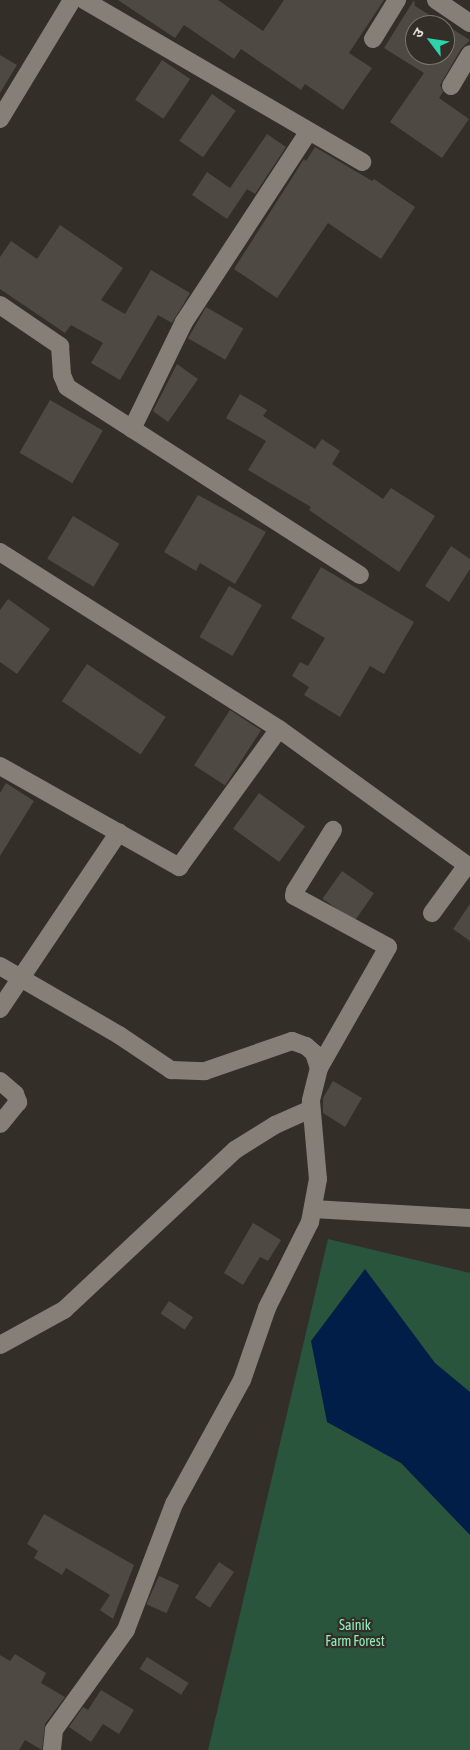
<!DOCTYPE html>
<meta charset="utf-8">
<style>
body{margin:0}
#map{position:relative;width:470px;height:1750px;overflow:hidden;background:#332e28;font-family:"Asap Condensed","Noto Sans Devanagari",sans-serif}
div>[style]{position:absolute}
.green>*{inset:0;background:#29553d}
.water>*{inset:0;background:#001e48}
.building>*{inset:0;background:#4f4943;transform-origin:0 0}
.minor>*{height:18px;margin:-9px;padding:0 9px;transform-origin:9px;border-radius:9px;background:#867f78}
span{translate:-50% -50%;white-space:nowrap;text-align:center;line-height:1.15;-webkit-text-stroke:4.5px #332e28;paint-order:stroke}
.park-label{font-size:14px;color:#8fedb8}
.north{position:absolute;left:405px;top:15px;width:50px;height:50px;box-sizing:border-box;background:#332e28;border:1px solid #78746e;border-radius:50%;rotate:301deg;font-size:14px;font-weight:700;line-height:20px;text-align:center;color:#e0dcd8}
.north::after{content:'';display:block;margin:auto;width:18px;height:22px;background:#2dd4ab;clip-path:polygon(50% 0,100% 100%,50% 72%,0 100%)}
</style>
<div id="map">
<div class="green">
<i style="clip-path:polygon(328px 1239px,470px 1273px,470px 1750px,208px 1750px)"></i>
</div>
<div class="water">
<i style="clip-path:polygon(365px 1269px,435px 1363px,470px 1392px,470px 1535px,401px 1463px,327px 1422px,311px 1341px)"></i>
</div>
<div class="building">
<i style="clip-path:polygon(118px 0,218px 0,263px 31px,284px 0,384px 0,349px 53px,372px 68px,343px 110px,305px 84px,301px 90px,241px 49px,234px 59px,184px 25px,175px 38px)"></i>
<i style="clip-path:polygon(evenodd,414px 0,415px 6px,470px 40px,461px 49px,440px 85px,443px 92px,439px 98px,469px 119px,442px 158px,390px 122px,424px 73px,384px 48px,414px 0,415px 25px,445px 25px,445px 55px,415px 55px,415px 25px)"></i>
<i style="clip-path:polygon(0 55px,17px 65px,0 93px)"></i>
<i style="left:162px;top:60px;width:34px;height:48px;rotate:34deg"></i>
<i style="left:212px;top:94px;width:29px;height:57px;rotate:35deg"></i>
<i style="clip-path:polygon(267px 134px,286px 147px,255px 194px,247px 189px,227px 219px,192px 195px,207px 172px,230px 188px)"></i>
<i style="clip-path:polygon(315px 147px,372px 181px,374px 179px,415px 207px,381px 259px,328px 223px,277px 298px,234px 269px,304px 159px,306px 161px)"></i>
<i style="clip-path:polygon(60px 225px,123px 268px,101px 300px,125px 314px,151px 270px,190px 293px,172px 323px,158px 315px,120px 380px,91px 363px,103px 343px,71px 325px,65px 333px,0 289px,0 257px,11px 241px,37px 259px)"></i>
<i style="left:206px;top:307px;width:43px;height:36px;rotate:30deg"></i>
<i style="clip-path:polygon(177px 364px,198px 379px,168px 422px,153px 411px)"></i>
<i style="clip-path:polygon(240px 394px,267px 410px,263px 416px,315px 449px,322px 439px,340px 451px,332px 464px,383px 499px,391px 488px,435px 516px,399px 572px,309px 510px,311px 507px,248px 470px,266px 441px,226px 418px)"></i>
<i style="left:50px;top:400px;width:61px;height:61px;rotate:30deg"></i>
<i style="clip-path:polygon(198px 495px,266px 532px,235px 584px,200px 563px,196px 571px,164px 552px)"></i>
<i style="left:73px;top:516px;width:54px;height:50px;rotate:31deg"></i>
<i style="clip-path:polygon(451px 546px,470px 559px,470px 569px,449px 602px,425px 586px)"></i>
<i style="clip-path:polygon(321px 567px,414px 622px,384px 674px,370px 666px,340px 717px,304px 695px,309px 687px,292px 676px,300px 662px,308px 666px,325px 638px,291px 618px)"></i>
<i style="left:229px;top:586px;width:38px;height:59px;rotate:30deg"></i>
<i style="clip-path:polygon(8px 599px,50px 629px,17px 674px,0 662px,0 610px)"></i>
<i style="left:87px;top:664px;width:95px;height:45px;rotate:34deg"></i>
<i style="left:230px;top:710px;width:37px;height:66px;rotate:33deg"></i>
<i style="clip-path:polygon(6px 783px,34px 801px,0 856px,0 793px)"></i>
<i style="left:259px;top:793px;width:57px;height:44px;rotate:36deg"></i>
<i style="left:342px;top:871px;width:39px;height:34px;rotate:35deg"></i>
<i style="clip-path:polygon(470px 904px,470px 941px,453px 929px)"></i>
<i style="clip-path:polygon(333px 1081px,362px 1098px,345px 1127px,323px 1113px,323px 1098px)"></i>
<i style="clip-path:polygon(253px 1223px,281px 1240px,268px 1261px,260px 1257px,243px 1285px,224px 1273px)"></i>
<i style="left:169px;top:1301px;width:29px;height:15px;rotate:34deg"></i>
<i style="clip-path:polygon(44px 1514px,134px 1565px,113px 1619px,100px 1610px,110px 1595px,66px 1568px,62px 1575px,34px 1558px,38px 1551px,27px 1544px)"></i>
<i style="left:219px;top:1562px;width:18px;height:43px;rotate:34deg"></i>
<i style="left:159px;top:1576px;width:22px;height:31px;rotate:24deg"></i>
<i style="clip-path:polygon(15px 1654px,46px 1673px,41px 1683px,65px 1697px,45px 1724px,42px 1750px,25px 1740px,19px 1750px,0 1750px,0 1655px,10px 1661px)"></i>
<i style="left:147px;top:1657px;width:49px;height:14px;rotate:32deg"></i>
<i style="clip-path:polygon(101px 1690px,134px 1710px,119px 1734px,103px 1724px,91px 1742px,69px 1727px,83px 1707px,88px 1710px)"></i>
</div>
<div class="minor">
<i style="left:84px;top:0;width:322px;rotate:30.2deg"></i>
<i style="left:436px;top:0;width:41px;rotate:34.1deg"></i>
<i style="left:373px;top:39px;width:46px;rotate:-58.4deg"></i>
<i style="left:451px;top:86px;width:37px;rotate:-59deg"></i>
<i style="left:0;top:119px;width:139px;rotate:-58.8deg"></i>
<i style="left:0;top:305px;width:73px;rotate:34.3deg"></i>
<i style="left:60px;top:346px;width:29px;rotate:86deg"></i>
<i style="left:62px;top:375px;width:13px;rotate:67deg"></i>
<i style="left:67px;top:387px;width:348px;rotate:32.7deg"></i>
<i style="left:132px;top:429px;width:119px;rotate:-64.1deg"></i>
<i style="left:184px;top:322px;width:228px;rotate:-56.8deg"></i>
<i style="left:0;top:552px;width:330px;rotate:32.4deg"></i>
<i style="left:279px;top:729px;width:232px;rotate:35.9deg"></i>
<i style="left:0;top:766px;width:206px;rotate:29.4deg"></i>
<i style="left:179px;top:867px;width:170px;rotate:-54.1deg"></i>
<i style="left:432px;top:913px;width:59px;rotate:-53.9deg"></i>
<i style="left:467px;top:865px;width:3px;rotate:18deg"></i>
<i style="left:0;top:966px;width:138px;rotate:30.1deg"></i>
<i style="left:119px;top:1035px;width:63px;rotate:33.9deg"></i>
<i style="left:171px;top:1070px;width:34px;rotate:2deg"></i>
<i style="left:205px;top:1071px;width:92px;rotate:-19deg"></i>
<i style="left:292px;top:1041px;width:15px;rotate:20deg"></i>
<i style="left:306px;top:1046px;width:11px;rotate:41deg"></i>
<i style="left:314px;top:1053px;width:16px;rotate:72deg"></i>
<i style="left:319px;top:1068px;width:34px;rotate:104deg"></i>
<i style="left:311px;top:1101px;width:78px;rotate:84.9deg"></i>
<i style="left:318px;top:1179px;width:44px;rotate:100.5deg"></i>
<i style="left:310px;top:1222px;width:96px;rotate:116.6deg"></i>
<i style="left:267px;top:1308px;width:76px;rotate:109.1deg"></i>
<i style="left:242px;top:1380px;width:141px;rotate:118.7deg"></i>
<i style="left:174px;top:1504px;width:135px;rotate:110.9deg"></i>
<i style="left:126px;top:1630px;width:123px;rotate:125.8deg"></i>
<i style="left:54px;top:1730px;width:20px;rotate:96deg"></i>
<i style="left:0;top:1009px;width:213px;rotate:-56.1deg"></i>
<i style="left:319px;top:1068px;width:139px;rotate:-60.3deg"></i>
<i style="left:388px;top:947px;width:107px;rotate:-151.5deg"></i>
<i style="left:294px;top:896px;width:5px;rotate:-79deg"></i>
<i style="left:295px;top:891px;width:72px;rotate:-58.1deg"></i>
<i style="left:0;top:1081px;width:20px;rotate:41deg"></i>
<i style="left:15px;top:1094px;width:9px;rotate:69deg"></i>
<i style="left:18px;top:1102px;width:28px;rotate:129deg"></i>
<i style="left:313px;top:1209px;width:157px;rotate:3.3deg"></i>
<i style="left:0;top:1345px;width:73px;rotate:-28.7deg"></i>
<i style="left:64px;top:1310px;width:234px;rotate:-43.1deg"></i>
<i style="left:235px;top:1150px;width:47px;rotate:-32deg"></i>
<i style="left:275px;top:1125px;width:39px;rotate:-24deg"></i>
</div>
<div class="park-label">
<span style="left:355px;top:1633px">Sainik<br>Farm Forest</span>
</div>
<div class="north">उ</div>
</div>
